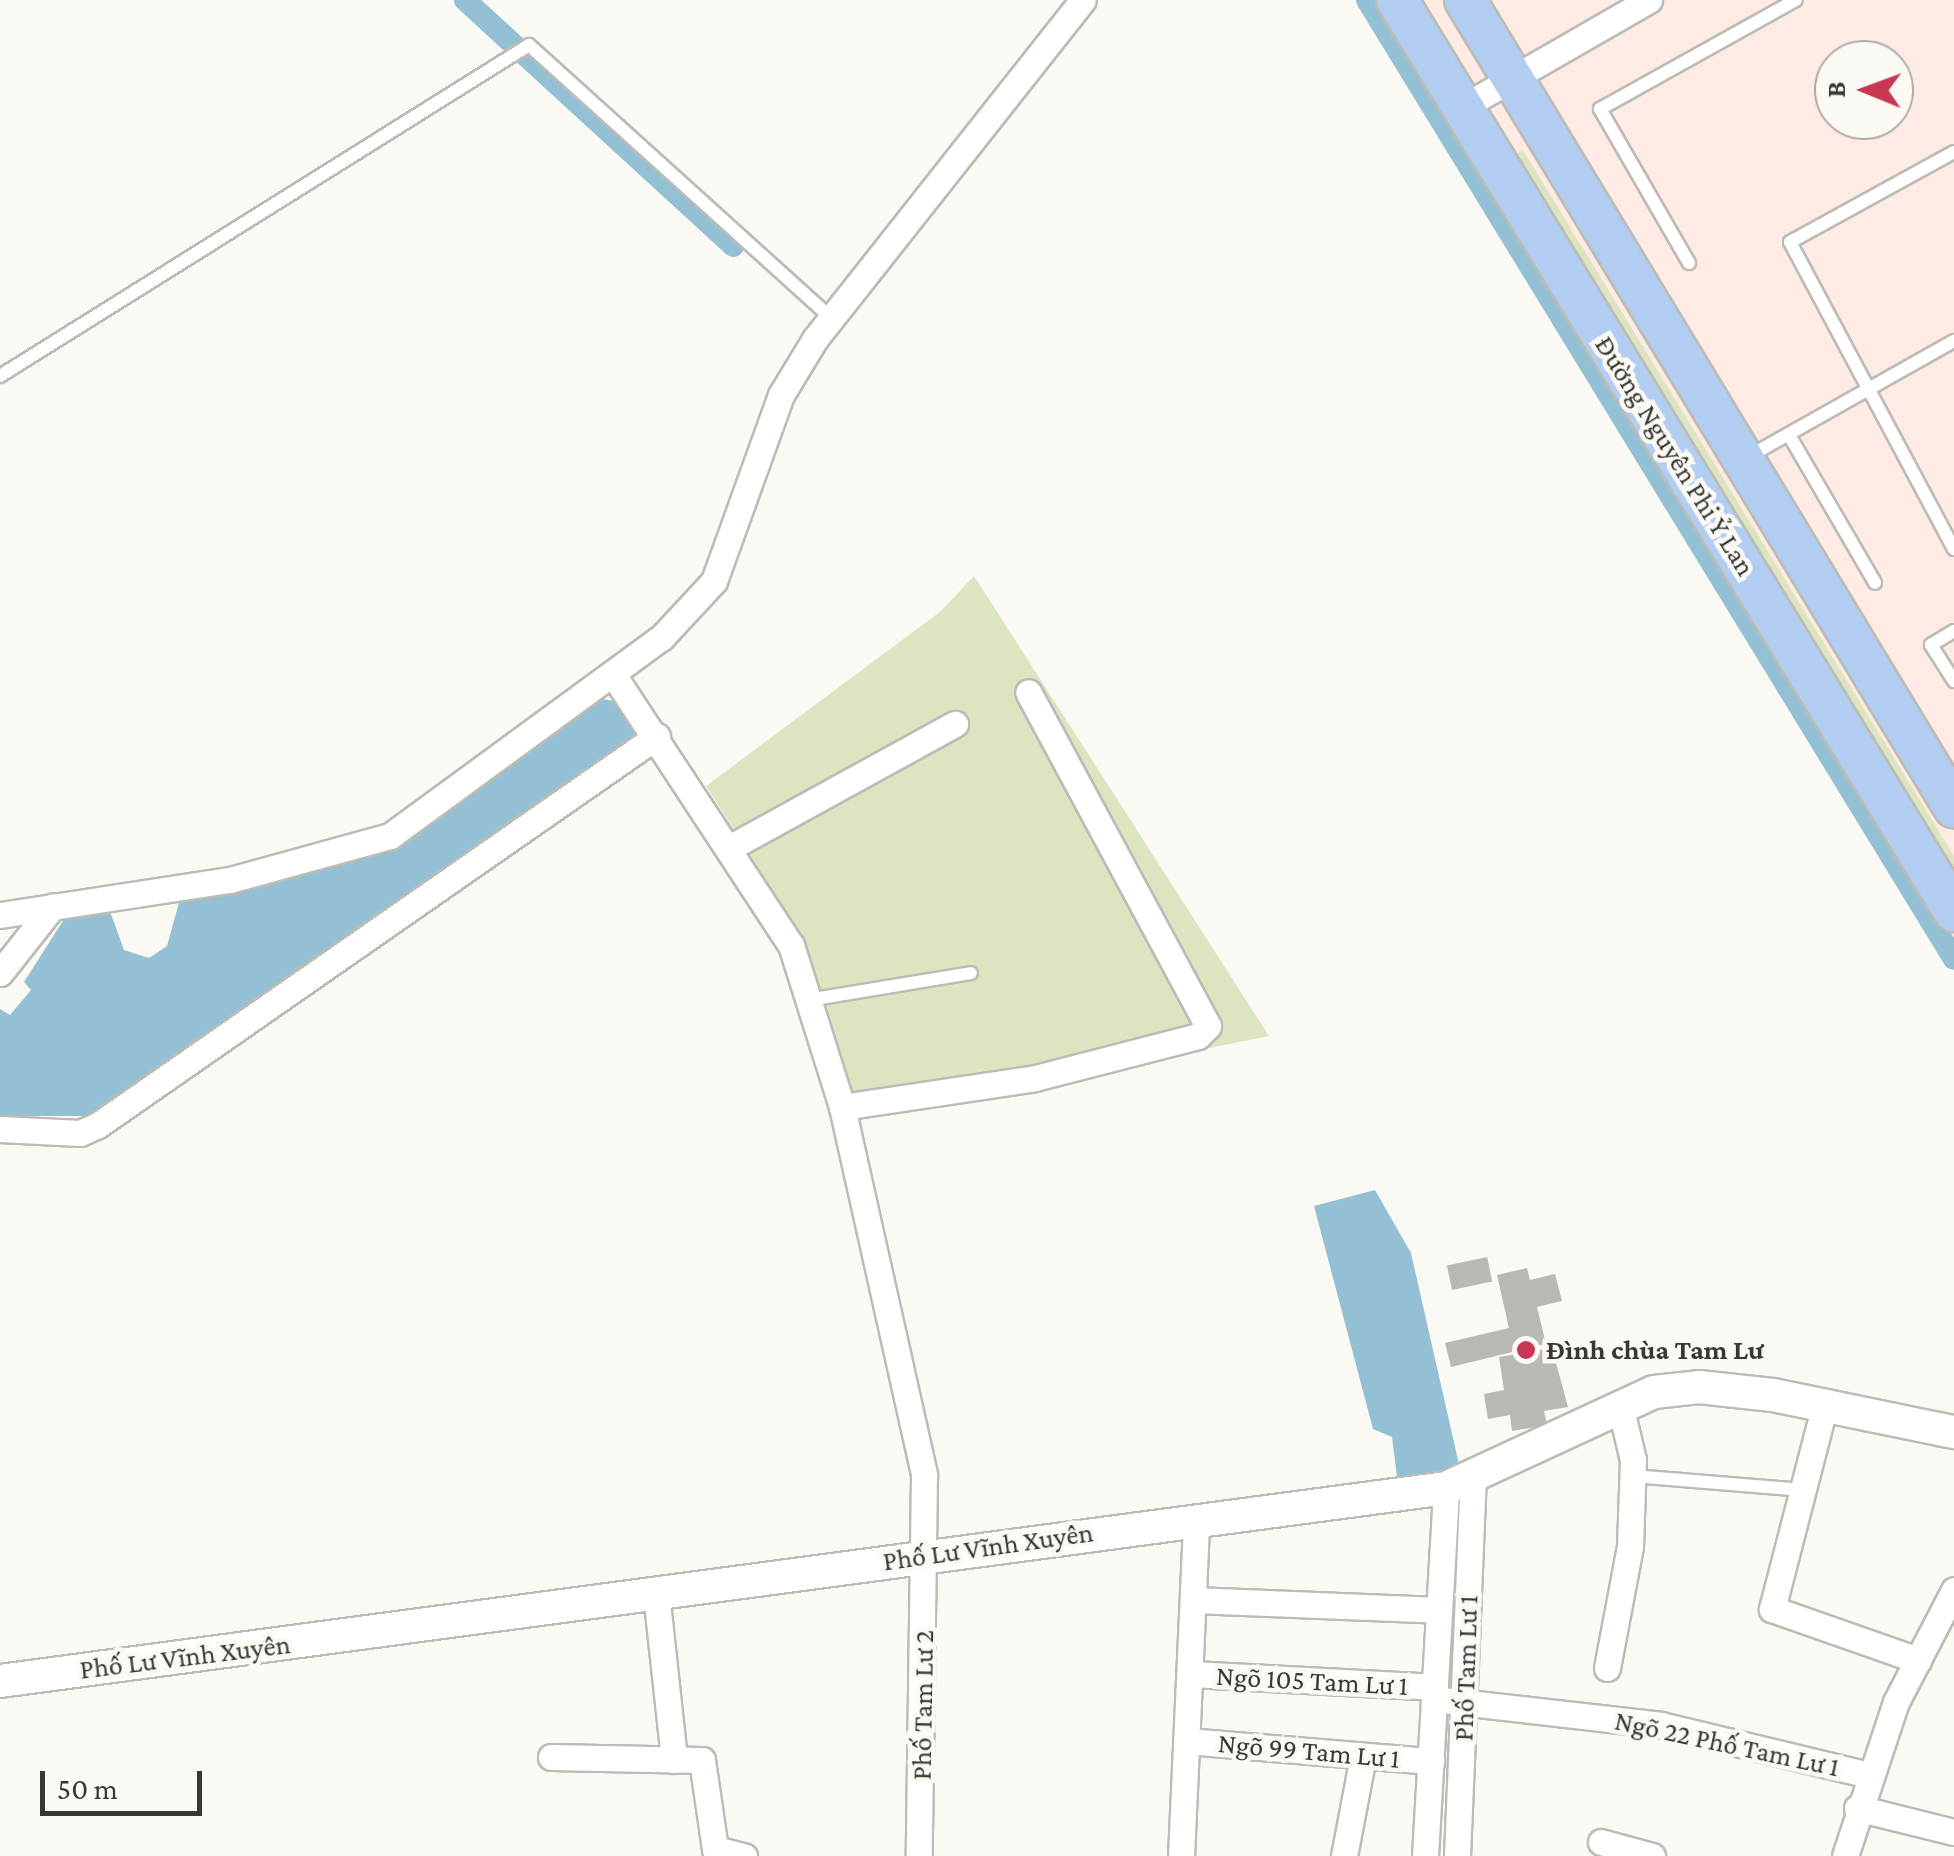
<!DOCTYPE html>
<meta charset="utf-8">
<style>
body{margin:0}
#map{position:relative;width:1954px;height:1856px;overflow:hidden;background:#faf9f4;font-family:"Crimson Pro",serif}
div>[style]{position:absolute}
.industrial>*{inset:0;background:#ffeae4}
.green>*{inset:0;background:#dde4c0}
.water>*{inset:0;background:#93c0d4}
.canal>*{height:22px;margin:-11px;padding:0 11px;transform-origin:11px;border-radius:11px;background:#93c0d4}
.building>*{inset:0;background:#b9b9b3;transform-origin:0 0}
.roads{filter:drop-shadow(2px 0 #bcbcb6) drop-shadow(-2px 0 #bcbcb6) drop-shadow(0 2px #bcbcb6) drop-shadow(0 -2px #bcbcb6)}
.service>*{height:12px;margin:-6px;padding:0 6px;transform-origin:6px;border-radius:6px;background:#fff}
.minor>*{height:25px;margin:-12.5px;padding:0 12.5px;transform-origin:12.5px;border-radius:12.5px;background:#fff}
.tertiary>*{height:32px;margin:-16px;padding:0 16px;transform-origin:16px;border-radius:16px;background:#fff}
.primary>*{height:40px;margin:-20px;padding:0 20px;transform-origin:20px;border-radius:20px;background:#b2cdf2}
.dots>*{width:28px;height:28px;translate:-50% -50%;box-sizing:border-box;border:5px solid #faf9f4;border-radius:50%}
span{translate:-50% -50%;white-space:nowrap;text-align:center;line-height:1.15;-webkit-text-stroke:9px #faf9f4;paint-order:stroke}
.street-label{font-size:28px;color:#383735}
.poi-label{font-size:28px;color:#383735;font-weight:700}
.left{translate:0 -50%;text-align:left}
.north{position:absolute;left:1814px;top:40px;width:100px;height:100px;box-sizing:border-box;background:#faf9f4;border:2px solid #acaba8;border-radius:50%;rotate:271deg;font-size:28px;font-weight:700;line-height:40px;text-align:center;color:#383735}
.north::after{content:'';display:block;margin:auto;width:35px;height:45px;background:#c83855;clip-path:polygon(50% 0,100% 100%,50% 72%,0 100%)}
.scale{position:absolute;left:40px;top:1771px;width:162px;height:45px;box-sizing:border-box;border:5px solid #383735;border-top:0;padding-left:12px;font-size:30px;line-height:35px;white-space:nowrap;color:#383735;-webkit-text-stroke:8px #faf9f4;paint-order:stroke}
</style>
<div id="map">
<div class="industrial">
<i style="clip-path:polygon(evenodd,1365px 0,1954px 0,1954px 944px,1365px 0,1834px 60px,1894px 60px,1894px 120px,1834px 120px,1834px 60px)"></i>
</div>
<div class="green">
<i style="clip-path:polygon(1523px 150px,1954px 856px,1954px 886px,1515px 155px)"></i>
<i style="clip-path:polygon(974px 576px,1269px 1036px,855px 1119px,780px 902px,706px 786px,940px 612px)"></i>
</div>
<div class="water">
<i style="clip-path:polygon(603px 699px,619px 702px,643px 734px,90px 1116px,0 1116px,0 1009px,10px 1015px,31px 990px,24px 982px,66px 916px,111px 914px,124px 950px,149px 958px,167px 946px,180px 899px,397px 850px,506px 762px)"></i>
<i style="clip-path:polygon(1375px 1190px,1411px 1253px,1463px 1482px,1398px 1485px,1392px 1437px,1373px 1429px,1314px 1206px)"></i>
</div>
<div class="canal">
<i style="left:465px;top:0;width:364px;rotate:42.5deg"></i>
<i style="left:1367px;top:0;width:1124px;rotate:58.53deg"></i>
</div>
<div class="building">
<i style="left:1487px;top:1257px;width:25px;height:41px;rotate:78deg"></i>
<i style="clip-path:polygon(1527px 1268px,1530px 1280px,1555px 1274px,1562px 1301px,1537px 1307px,1546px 1344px,1451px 1367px,1445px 1343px,1509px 1328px,1497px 1275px)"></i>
<i style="clip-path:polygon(1552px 1348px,1568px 1407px,1544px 1411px,1547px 1425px,1512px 1431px,1510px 1415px,1488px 1419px,1484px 1394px,1504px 1390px,1499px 1357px)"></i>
</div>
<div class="roads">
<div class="service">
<i style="left:1954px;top:152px;width:187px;rotate:151.2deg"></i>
<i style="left:1790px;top:242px;width:348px;rotate:61.9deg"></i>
<i style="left:1689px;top:263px;width:178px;rotate:-120deg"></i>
<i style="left:1600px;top:109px;width:224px;rotate:-29.1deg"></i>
<i style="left:0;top:376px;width:624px;rotate:-32.03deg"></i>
<i style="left:529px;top:45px;width:411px;rotate:42.1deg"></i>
<i style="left:1789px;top:435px;width:171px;rotate:59.8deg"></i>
<i style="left:1746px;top:458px;width:239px;rotate:-29.4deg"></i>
<i style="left:1954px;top:631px;width:27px;rotate:149deg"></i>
<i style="left:1931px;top:645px;width:43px;rotate:57.4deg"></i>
<i style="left:808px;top:1000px;width:165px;rotate:-9.4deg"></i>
<i style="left:1633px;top:1476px;width:171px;rotate:4.7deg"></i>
</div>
<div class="minor">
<i style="left:1461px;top:108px;width:217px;rotate:-29.9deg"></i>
<i style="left:614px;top:676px;width:322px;rotate:56.7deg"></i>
<i style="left:791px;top:945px;width:170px;rotate:72.5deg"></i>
<i style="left:842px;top:1107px;width:377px;rotate:77.4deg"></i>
<i style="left:924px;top:1475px;width:381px;rotate:90.8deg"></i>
<i style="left:729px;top:848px;width:258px;rotate:-28.8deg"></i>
<i style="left:0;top:915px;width:233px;rotate:-8.7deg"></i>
<i style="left:230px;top:880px;width:166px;rotate:-15.4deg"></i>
<i style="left:390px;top:836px;width:336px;rotate:-36.2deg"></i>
<i style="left:661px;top:638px;width:78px;rotate:-47.1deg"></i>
<i style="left:714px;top:581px;width:198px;rotate:-70.2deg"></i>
<i style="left:781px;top:395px;width:66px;rotate:-58.7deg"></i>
<i style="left:815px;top:339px;width:432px;rotate:-51.7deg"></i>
<i style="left:0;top:973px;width:85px;rotate:-51.7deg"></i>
<i style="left:842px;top:1107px;width:195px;rotate:-8.5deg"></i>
<i style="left:1035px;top:1078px;width:168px;rotate:-14.4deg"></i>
<i style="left:1198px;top:1036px;width:14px;rotate:-45deg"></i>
<i style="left:1208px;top:1026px;width:379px;rotate:-118.3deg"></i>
<i style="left:0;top:1129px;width:80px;rotate:2.9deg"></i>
<i style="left:80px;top:1133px;width:20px;rotate:-24deg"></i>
<i style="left:98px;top:1125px;width:681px;rotate:-34.83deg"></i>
<i style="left:1824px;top:1408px;width:208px;rotate:104.5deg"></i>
<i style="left:1772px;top:1609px;width:155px;rotate:19.3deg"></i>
<i style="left:656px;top:1593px;width:168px;rotate:83.8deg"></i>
<i style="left:1193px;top:1600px;width:246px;rotate:2.3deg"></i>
<i style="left:1607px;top:1668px;width:124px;rotate:-79.3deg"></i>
<i style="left:1630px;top:1546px;width:86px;rotate:-88deg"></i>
<i style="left:1633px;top:1460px;width:57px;rotate:-103.3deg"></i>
<i style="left:1190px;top:1674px;width:245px;rotate:3deg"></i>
<i style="left:1434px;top:1699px;width:228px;rotate:6.5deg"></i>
<i style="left:1661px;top:1725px;width:214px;rotate:13.5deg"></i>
<i style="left:1187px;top:1741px;width:245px;rotate:4.7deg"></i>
<i style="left:551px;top:1757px;width:151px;rotate:1.1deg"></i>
<i style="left:702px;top:1760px;width:90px;rotate:81.7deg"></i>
<i style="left:715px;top:1849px;width:30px;rotate:14deg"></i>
<i style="left:1857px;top:1808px;width:100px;rotate:13.9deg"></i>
<i style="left:1601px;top:1842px;width:53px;rotate:15.4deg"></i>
<i style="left:1181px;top:1856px;width:336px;rotate:-87.4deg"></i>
<i style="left:1344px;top:1856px;width:102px;rotate:-79.2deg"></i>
<i style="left:1425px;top:1856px;width:369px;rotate:-86.7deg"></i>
<i style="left:1457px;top:1856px;width:375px;rotate:-87.6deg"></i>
<i style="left:1845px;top:1856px;width:162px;rotate:-71.7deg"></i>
<i style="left:1896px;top:1702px;width:126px;rotate:-62.6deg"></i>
</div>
<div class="tertiary">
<i style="left:0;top:1681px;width:1459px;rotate:-7.6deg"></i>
<i style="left:1446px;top:1488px;width:229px;rotate:-24.8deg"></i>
<i style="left:1654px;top:1392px;width:45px;rotate:-6.3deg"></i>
<i style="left:1699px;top:1387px;width:74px;rotate:6.2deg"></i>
<i style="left:1773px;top:1395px;width:185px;rotate:11.6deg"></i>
</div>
<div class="primary">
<i style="left:1397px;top:0;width:1068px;rotate:58.56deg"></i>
<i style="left:1465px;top:0;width:944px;rotate:58.79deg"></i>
</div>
</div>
<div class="dots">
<i style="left:1526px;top:1350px;background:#c83855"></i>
</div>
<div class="street-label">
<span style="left:1675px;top:456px;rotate:58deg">Đường Nguyên Phi Ỷ Lan</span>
<span style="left:988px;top:1547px;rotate:-8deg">Phố Lư Vĩnh Xuyên</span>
<span style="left:185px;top:1657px;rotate:-7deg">Phố Lư Vĩnh Xuyên</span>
<span style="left:1466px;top:1668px;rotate:-88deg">Phố Tam Lư 1</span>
<span style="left:1312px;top:1681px;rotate:3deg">Ngõ 105 Tam Lư 1</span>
<span style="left:923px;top:1705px;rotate:-89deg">Phố Tam Lư 2</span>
<span style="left:1727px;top:1744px;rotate:12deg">Ngõ 22 Phố Tam Lư 1</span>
<span style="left:1309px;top:1751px;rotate:5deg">Ngõ 99 Tam Lư 1</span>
</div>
<div class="poi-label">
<span class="left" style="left:1546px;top:1350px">Đình chùa Tam Lư</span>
</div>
<div class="north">B</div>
<div class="scale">50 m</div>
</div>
